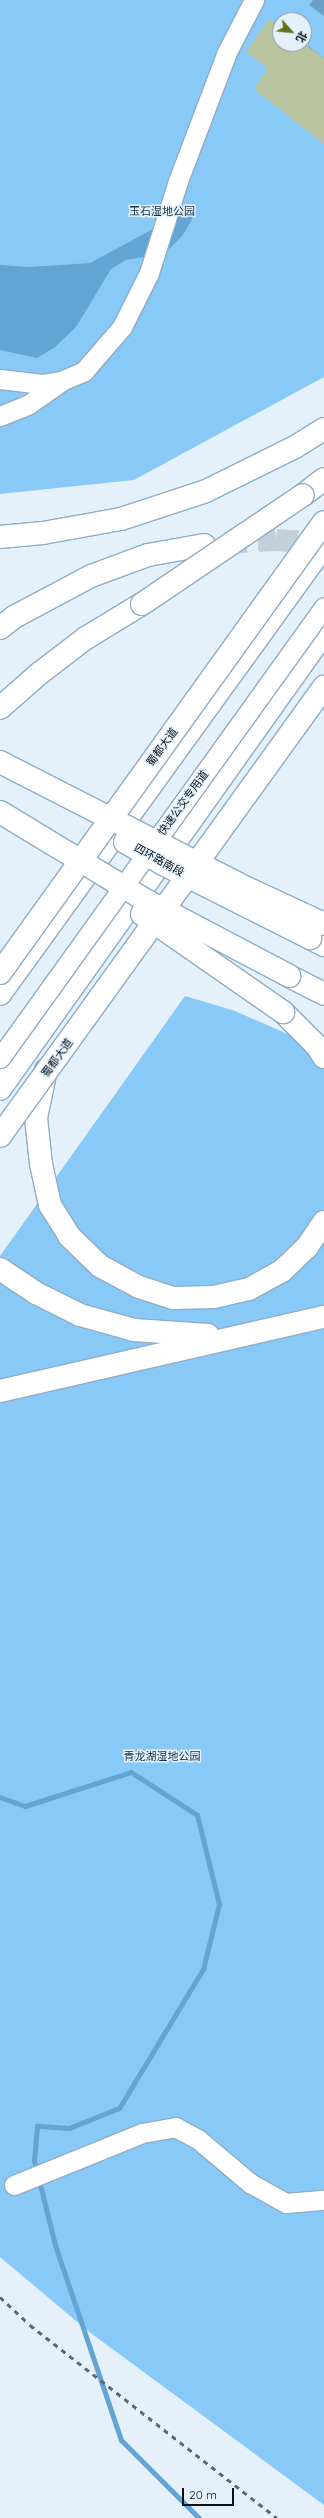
<!DOCTYPE html>
<meta charset="utf-8">
<style>
body{margin:0}
#map{position:relative;width:324px;height:2518px;overflow:hidden;background:#e4f1fb;font-family:Quicksand,"Noto Sans SC",sans-serif}
div>[style]{position:absolute}
.green>*{inset:0;background:#88c9f8}
.water>*{inset:0;background:#62a4d3}
.shadow>*{inset:0;background:#0003}
.stream>*{height:5px;margin:-2.5px;padding:0 2.5px;transform-origin:2.5px;border-radius:2.5px;background:#62a4d3}
.building>*{inset:0;background:#bac39f}
.highway-tunnel>*{height:22px;margin-top:-11px;transform-origin:0;background:repeating-linear-gradient(90deg,#c3d0d9 0 22px,transparent 0 33px)}
.roads{filter:drop-shadow(1px 0 #8eadc5) drop-shadow(-1px 0 #8eadc5) drop-shadow(0 1px #8eadc5) drop-shadow(0 -1px #8eadc5)}
.minor>*{height:19px;margin:-9.5px;padding:0 9.5px;transform-origin:9.5px;border-radius:9.5px;background:#fff}
.major>*{height:22px;margin:-11px;padding:0 11px;transform-origin:11px;border-radius:11px;background:#fff}
.highway>*{height:22px;margin:-11px;padding:0 11px;transform-origin:11px;border-radius:11px;background:#fff}
.rail>*{height:3px;margin-top:-1.5px;transform-origin:0;background:repeating-linear-gradient(90deg,#5e6a73 0 5px,transparent 0 10px)}
.bridges{filter:drop-shadow(1px 0 #8eadc5) drop-shadow(-1px 0 #8eadc5) drop-shadow(0 1px #8eadc5) drop-shadow(0 -1px #8eadc5)}
.minor-bridge>*{height:19px;margin:-9.5px;padding:0 9.5px;transform-origin:9.5px;border-radius:9.5px;background:#fff}
.highway-bridge>*{height:22px;margin:-11px;padding:0 11px;transform-origin:11px;border-radius:11px;background:#fff}
span{translate:-50% -50%;white-space:nowrap;text-align:center;line-height:1.15;-webkit-text-stroke:3px #e4f1fb;paint-order:stroke}
.park-label{font-size:11px;color:#153246}
.street-label{font-size:11px;color:#06121a}
.north{position:absolute;left:272px;top:12px;width:40px;height:40px;box-sizing:border-box;background:#e4f1fb;border:1px solid #8b98a1;border-radius:50%;rotate:117deg;font-size:11px;font-weight:700;line-height:16px;text-align:center;color:#06121a}
.north::after{content:'';display:block;margin:auto;width:14px;height:18px;background:#626f19;clip-path:polygon(50% 0,100% 100%,50% 72%,0 100%)}
.scale{position:absolute;left:182px;top:2488px;width:52px;height:18px;box-sizing:border-box;border:2px solid #06121a;border-top:0;padding-left:5px;font-size:12px;line-height:14px;white-space:nowrap;color:#06121a;-webkit-text-stroke:3px #e4f1fb;paint-order:stroke}
</style>
<div id="map">
<div class="green">
<i style="clip-path:polygon(evenodd,0 0,324px 0,324px 377px,134px 480px,0 494px,0 0,280px 20px,304px 20px,304px 44px,280px 44px,280px 20px)"></i>
<i style="clip-path:polygon(185px 996px,235px 1011px,324px 1050px,324px 2505px,88px 2331px,0 2257px,0 1256px)"></i>
</div>
<div class="water">
<i style="clip-path:polygon(196px 212px,183px 235px,170px 248px,150px 256px,126px 260px,111px 269px,76px 327px,55px 347px,37px 358px,0 350px,0 265px,30px 267px,90px 263px,155px 228px,169px 217px)"></i>
</div>
<div class="shadow">
<i style="clip-path:polygon(313px 0,324px 0,324px 16px,309px 5px)"></i>
<i style="clip-path:polygon(269px 20px,280px 27px,280px 44px,304px 43px,324px 58px,324px 142px)"></i>
</div>
<div class="stream">
<i style="left:0;top:1797px;width:27px;rotate:20deg"></i>
<i style="left:25px;top:1806px;width:111px;rotate:-17.8deg"></i>
<i style="left:131px;top:1772px;width:79px;rotate:33.1deg"></i>
<i style="left:197px;top:1815px;width:92px;rotate:76.1deg"></i>
<i style="left:219px;top:1904px;width:67px;rotate:103.8deg"></i>
<i style="left:203px;top:1969px;width:162px;rotate:121.1deg"></i>
<i style="left:119px;top:2108px;width:54px;rotate:158.2deg"></i>
<i style="left:69px;top:2128px;width:32px;rotate:-176deg"></i>
<i style="left:37px;top:2126px;width:34px;rotate:95deg"></i>
<i style="left:34px;top:2160px;width:88px;rotate:76.1deg"></i>
<i style="left:55px;top:2245px;width:206px;rotate:71.3deg"></i>
<i style="left:121px;top:2440px;width:110px;rotate:45deg"></i>
</div>
<div class="building">
<i style="clip-path:polygon(269px 19px,280px 27px,280px 44px,304px 44px,324px 58px,324px 144px,254px 89px,268px 68px,246px 52px)"></i>
</div>
<div class="highway-tunnel">
<i style="left:225px;top:543px;width:51px;rotate:-3.4deg"></i>
<i style="left:276px;top:540px;width:48px;rotate:3.6deg"></i>
</div>
<div class="roads">
<div class="minor">
<i style="left:0;top:379px;width:43px;rotate:6.6deg"></i>
<i style="left:43px;top:384px;width:18px;rotate:-9deg"></i>
<i style="left:61px;top:381px;width:25px;rotate:-23deg"></i>
<i style="left:84px;top:371px;width:58px;rotate:-49.2deg"></i>
<i style="left:122px;top:327px;width:60px;rotate:-63.4deg"></i>
<i style="left:149px;top:273px;width:96px;rotate:-72.5deg"></i>
<i style="left:178px;top:181px;width:138px;rotate:-69.2deg"></i>
<i style="left:227px;top:52px;width:59px;rotate:-62.6deg"></i>
<i style="left:0;top:416px;width:31px;rotate:-22deg"></i>
<i style="left:29px;top:404px;width:38px;rotate:-35deg"></i>
<i style="left:14px;top:2185px;width:138px;rotate:-22.1deg"></i>
<i style="left:142px;top:2133px;width:34px;rotate:-10deg"></i>
<i style="left:175px;top:2127px;width:27px;rotate:28deg"></i>
<i style="left:199px;top:2140px;width:67px;rotate:40.1deg"></i>
<i style="left:250px;top:2183px;width:41px;rotate:29.1deg"></i>
<i style="left:286px;top:2203px;width:38px;rotate:-5deg"></i>
</div>
<div class="major">
<i style="left:0;top:994px;width:553px;rotate:-54.13deg"></i>
<i style="left:0;top:1089px;width:559px;rotate:-54.61deg"></i>
</div>
<div class="highway">
<i style="left:303px;top:495px;width:26px;rotate:-37deg"></i>
<i style="left:0;top:537px;width:43px;rotate:-5.3deg"></i>
<i style="left:43px;top:533px;width:79px;rotate:-10.2deg"></i>
<i style="left:121px;top:519px;width:89px;rotate:-18.2deg"></i>
<i style="left:206px;top:491px;width:99px;rotate:-26.3deg"></i>
<i style="left:295px;top:447px;width:34px;rotate:-32deg"></i>
<i style="left:0;top:628px;width:18px;rotate:-38deg"></i>
<i style="left:14px;top:617px;width:87px;rotate:-28deg"></i>
<i style="left:91px;top:576px;width:61px;rotate:-20.2deg"></i>
<i style="left:148px;top:555px;width:57px;rotate:-10.1deg"></i>
<i style="left:0;top:708px;width:53px;rotate:-41.2deg"></i>
<i style="left:40px;top:673px;width:58px;rotate:-37.3deg"></i>
<i style="left:86px;top:638px;width:66px;rotate:-31.3deg"></i>
<i style="left:310px;top:938px;width:16px;rotate:27deg"></i>
<i style="left:289px;top:976px;width:39px;rotate:27deg"></i>
<i style="left:283px;top:1012px;width:48px;rotate:45deg"></i>
<i style="left:317px;top:1046px;width:13px;rotate:58deg"></i>
<i style="left:46px;top:1070px;width:49px;rotate:101.8deg"></i>
<i style="left:36px;top:1118px;width:46px;rotate:83.8deg"></i>
<i style="left:41px;top:1164px;width:42px;rotate:77.6deg"></i>
<i style="left:50px;top:1205px;width:36px;rotate:58deg"></i>
<i style="left:69px;top:1236px;width:43px;rotate:44.1deg"></i>
<i style="left:100px;top:1266px;width:44px;rotate:28.3deg"></i>
<i style="left:139px;top:1287px;width:36px;rotate:18deg"></i>
<i style="left:173px;top:1298px;width:41px;rotate:-1.4deg"></i>
<i style="left:214px;top:1297px;width:36px;rotate:-13deg"></i>
<i style="left:249px;top:1289px;width:38px;rotate:-29deg"></i>
<i style="left:282px;top:1271px;width:35px;rotate:-44deg"></i>
<i style="left:307px;top:1247px;width:30px;rotate:-56deg"></i>
<i style="left:0;top:1269px;width:43px;rotate:33.7deg"></i>
<i style="left:36px;top:1293px;width:49px;rotate:26.6deg"></i>
<i style="left:80px;top:1315px;width:56px;rotate:15.5deg"></i>
<i style="left:134px;top:1330px;width:74px;rotate:3.9deg"></i>
<i style="left:0;top:1391px;width:332px;rotate:-12.9deg"></i>
</div>
</div>
<div class="rail">
<i style="left:0;top:2297px;width:41px;rotate:43deg"></i>
<i style="left:30px;top:2325px;width:313px;rotate:38deg"></i>
</div>
<div class="bridges">
<div class="minor-bridge">
<i style="left:0;top:1058px;width:555px;rotate:-54.31deg"></i>
</div>
<div class="highway-bridge">
<i style="left:142px;top:604px;width:194px;rotate:-34.1deg"></i>
<i style="left:0;top:762px;width:267px;rotate:27.1deg"></i>
<i style="left:238px;top:884px;width:95px;rotate:24.9deg"></i>
<i style="left:0;top:812px;width:172px;rotate:31.2deg"></i>
<i style="left:147px;top:901px;width:161px;rotate:27.8deg"></i>
<i style="left:125px;top:842px;width:44px;rotate:30.1deg"></i>
<i style="left:163px;top:864px;width:165px;rotate:26.7deg"></i>
<i style="left:142px;top:914px;width:172px;rotate:34.8deg"></i>
<i style="left:0;top:973px;width:555px;rotate:-54.31deg"></i>
<i style="left:0;top:1136px;width:554px;rotate:-54.19deg"></i>
</div>
</div>
<div class="park-label">
<span style="left:162px;top:211px">玉石湿地公园</span>
<span style="left:162px;top:1756px">青龙湖湿地公园</span>
</div>
<div class="street-label">
<span style="left:162px;top:747px;rotate:-54deg">蜀都大道</span>
<span style="left:183px;top:803px;rotate:-54deg">快速公交专用道</span>
<span style="left:159px;top:860px;rotate:29deg">四环路南段</span>
<span style="left:57px;top:1058px;rotate:-54deg">蜀都大道</span>
</div>
<div class="north">北</div>
<div class="scale">20 m</div>
</div>
